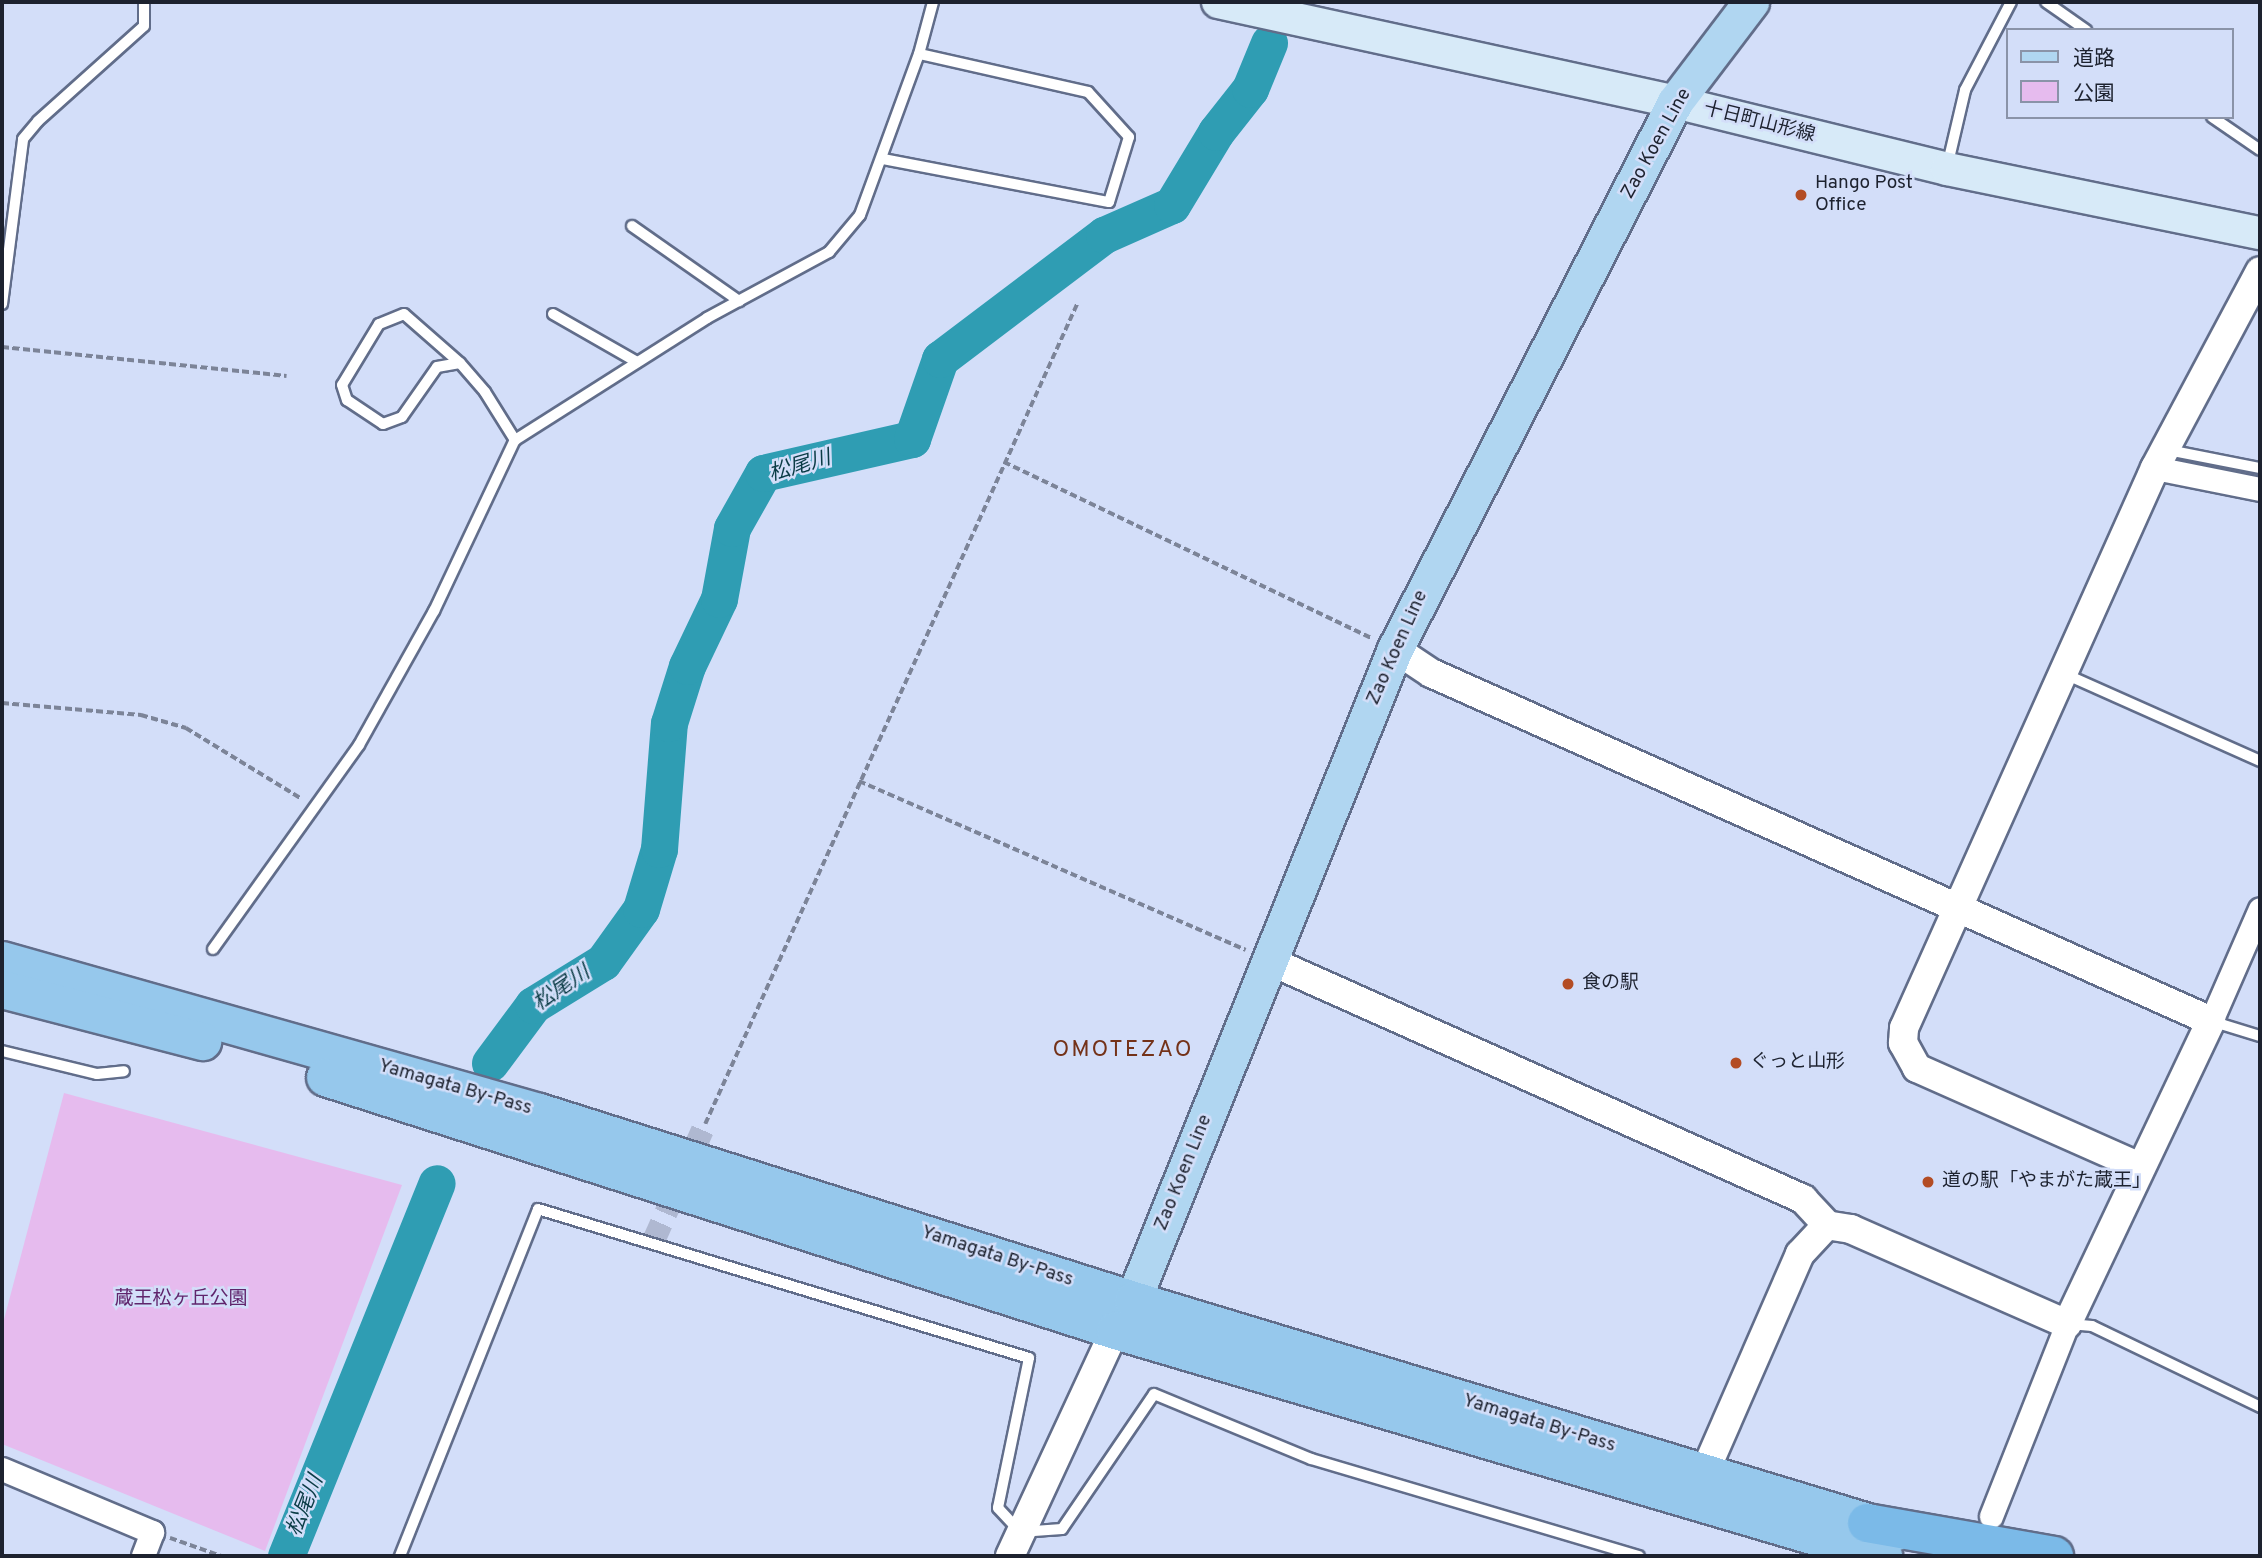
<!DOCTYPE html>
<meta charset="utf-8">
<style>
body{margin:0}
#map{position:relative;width:2262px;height:1558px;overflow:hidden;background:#d3def9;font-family:Overpass,"Noto Sans JP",sans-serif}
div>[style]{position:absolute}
.green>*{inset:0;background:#e6bbee}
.river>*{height:37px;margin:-18.5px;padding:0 18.5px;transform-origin:18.5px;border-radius:18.5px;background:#2f9db3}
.minor-tunnel>*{height:23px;margin-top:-11.5px;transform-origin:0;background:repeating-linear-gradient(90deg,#afb8d1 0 23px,transparent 0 34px)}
.path>*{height:3.5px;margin-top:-1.75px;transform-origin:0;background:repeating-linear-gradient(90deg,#7c8498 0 7px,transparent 0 10.5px)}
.roads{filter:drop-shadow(2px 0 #616d8a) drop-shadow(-2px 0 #616d8a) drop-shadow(0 2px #616d8a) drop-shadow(0 -2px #616d8a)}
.service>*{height:10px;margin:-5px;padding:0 5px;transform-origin:5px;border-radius:5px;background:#fff}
.minor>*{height:23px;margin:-11.5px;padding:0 11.5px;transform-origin:11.5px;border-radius:11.5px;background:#fff}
.tertiary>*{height:28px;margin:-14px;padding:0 14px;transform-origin:14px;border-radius:14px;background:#fff}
.secondary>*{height:32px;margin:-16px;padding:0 16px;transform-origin:16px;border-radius:16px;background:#d7eaf8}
.primary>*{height:35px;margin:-17.5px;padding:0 17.5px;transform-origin:17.5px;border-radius:17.5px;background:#b0d6f1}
.trunk>*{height:37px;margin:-18.5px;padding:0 18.5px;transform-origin:18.5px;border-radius:18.5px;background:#96c8ec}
.motorway>*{height:38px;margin:-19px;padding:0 19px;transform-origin:19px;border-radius:19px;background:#7bbae8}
.dots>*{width:19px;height:19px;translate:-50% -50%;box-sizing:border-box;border:4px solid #d3def9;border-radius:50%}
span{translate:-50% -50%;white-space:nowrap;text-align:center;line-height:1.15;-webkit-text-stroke:5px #d3def9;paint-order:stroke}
.street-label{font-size:19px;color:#1d222f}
.poi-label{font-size:19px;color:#1d222f}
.left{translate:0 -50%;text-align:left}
.park-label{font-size:19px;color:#60246c}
.water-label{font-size:21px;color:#0a3b45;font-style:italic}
.quarter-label{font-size:23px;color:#743219;letter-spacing:2px}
.frame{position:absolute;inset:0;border:4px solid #1d222f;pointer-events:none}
.legend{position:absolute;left:2006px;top:28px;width:228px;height:91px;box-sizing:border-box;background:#d3def9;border:2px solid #8a93a8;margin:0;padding:9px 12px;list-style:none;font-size:21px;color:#1d222f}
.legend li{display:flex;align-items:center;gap:14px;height:35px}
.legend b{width:35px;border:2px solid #8a93a8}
</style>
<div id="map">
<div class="green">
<i style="clip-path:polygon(64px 1093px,402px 1185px,265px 1551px,2px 1444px,2px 1327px)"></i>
</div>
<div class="river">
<i style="left:490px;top:1063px;width:72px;rotate:-53.4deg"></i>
<i style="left:533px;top:1005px;width:82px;rotate:-31.6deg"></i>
<i style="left:603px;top:962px;width:65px;rotate:-54.4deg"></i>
<i style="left:641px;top:909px;width:63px;rotate:-73.3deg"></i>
<i style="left:659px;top:849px;width:126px;rotate:-85.5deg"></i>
<i style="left:669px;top:723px;width:60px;rotate:-72.5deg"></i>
<i style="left:687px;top:666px;width:74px;rotate:-64.5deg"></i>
<i style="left:719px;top:599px;width:72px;rotate:-79.6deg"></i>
<i style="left:732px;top:528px;width:63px;rotate:-60.6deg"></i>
<i style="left:763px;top:473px;width:153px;rotate:-12.9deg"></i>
<i style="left:912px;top:439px;width:85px;rotate:-70.7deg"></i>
<i style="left:940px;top:359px;width:206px;rotate:-37.1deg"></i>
<i style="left:1104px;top:235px;width:74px;rotate:-23.8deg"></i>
<i style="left:1172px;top:205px;width:85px;rotate:-58.9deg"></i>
<i style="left:1216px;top:132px;width:55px;rotate:-51.7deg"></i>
<i style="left:1250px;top:89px;width:50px;rotate:-67.6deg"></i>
<i style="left:286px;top:1556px;width:402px;rotate:-68deg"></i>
</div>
<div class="minor-tunnel">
<i style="left:652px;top:1244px;width:131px;rotate:-66.2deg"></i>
</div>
<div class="path">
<i style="left:2px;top:347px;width:286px;rotate:5.8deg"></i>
<i style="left:1004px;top:462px;width:407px;rotate:25.6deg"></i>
<i style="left:2px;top:703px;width:140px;rotate:4.9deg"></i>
<i style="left:141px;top:715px;width:47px;rotate:16.1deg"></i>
<i style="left:186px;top:728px;width:136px;rotate:31.5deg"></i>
<i style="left:859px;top:781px;width:422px;rotate:23.6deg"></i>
<i style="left:705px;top:1124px;width:900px;rotate:-65.6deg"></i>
<i style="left:170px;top:1538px;width:54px;rotate:19.4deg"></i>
</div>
<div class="roads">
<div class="service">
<i style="left:2046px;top:2px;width:49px;rotate:35deg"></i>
<i style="left:2212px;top:117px;width:58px;rotate:34.5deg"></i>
<i style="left:883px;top:159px;width:230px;rotate:10.8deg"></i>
<i style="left:1109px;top:202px;width:68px;rotate:-72.9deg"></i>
<i style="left:1129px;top:137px;width:61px;rotate:-132.3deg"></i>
<i style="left:1088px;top:92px;width:173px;rotate:-167.3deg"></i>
<i style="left:1947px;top:167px;width:79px;rotate:-76.8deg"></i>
<i style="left:1965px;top:90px;width:99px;rotate:-62.4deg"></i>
<i style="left:632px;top:226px;width:131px;rotate:35deg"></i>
<i style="left:2px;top:304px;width:166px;rotate:-82.7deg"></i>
<i style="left:23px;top:139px;width:23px;rotate:-50deg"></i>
<i style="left:38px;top:121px;width:142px;rotate:-41.9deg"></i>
<i style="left:144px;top:26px;width:24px;rotate:-90deg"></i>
<i style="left:553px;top:314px;width:97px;rotate:29.7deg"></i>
<i style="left:460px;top:363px;width:74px;rotate:-138.8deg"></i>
<i style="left:404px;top:314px;width:27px;rotate:158deg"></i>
<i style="left:379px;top:324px;width:71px;rotate:121.2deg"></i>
<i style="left:342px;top:385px;width:16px;rotate:72deg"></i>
<i style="left:347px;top:400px;width:43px;rotate:33.7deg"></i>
<i style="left:383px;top:424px;width:20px;rotate:-20deg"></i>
<i style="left:402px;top:417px;width:61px;rotate:-55deg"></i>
<i style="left:437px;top:367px;width:23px;rotate:-10deg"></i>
<i style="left:460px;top:363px;width:38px;rotate:49deg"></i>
<i style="left:485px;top:392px;width:57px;rotate:58deg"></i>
<i style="left:2168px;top:450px;width:94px;rotate:11.1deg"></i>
<i style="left:2065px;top:674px;width:214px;rotate:24deg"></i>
<i style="left:213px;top:949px;width:251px;rotate:-54.4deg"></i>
<i style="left:359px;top:745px;width:154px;rotate:-60.8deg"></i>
<i style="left:434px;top:611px;width:189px;rotate:-64.7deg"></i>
<i style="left:515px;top:440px;width:227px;rotate:-32.4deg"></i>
<i style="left:707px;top:318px;width:139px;rotate:-28.4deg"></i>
<i style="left:829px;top:252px;width:48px;rotate:-50deg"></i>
<i style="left:860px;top:215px;width:171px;rotate:-69.9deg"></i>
<i style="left:919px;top:54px;width:54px;rotate:-74.9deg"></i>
<i style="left:2211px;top:1021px;width:51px;rotate:17deg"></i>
<i style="left:2px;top:1051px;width:98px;rotate:13.6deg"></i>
<i style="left:97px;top:1074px;width:27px;rotate:-6deg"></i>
<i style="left:2070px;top:1324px;width:22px;rotate:5deg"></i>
<i style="left:2092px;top:1326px;width:187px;rotate:25.7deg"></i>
<i style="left:400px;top:1556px;width:373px;rotate:-68.3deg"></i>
<i style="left:538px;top:1209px;width:513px;rotate:16.88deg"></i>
<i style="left:1029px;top:1358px;width:153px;rotate:101.7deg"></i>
<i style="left:998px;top:1508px;width:33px;rotate:47deg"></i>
<i style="left:1020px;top:1532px;width:42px;rotate:-4.1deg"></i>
<i style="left:1062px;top:1529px;width:163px;rotate:-55.7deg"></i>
<i style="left:1154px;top:1394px;width:170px;rotate:22.5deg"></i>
<i style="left:1311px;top:1459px;width:342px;rotate:16.5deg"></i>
</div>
<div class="minor">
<i style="left:2155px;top:468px;width:107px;rotate:11.3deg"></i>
<i style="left:2211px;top:1021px;width:122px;rotate:-66.4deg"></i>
<i style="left:2px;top:1469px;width:163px;rotate:22.8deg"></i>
<i style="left:152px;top:1532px;width:26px;rotate:111deg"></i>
<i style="left:1991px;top:1516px;width:206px;rotate:-68.4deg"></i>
</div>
<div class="tertiary">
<i style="left:1395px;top:649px;width:43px;rotate:33.7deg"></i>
<i style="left:1431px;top:673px;width:854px;rotate:24.04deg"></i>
<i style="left:2211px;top:1021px;width:335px;rotate:115.4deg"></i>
<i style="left:2067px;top:1324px;width:236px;rotate:-156.3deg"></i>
<i style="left:1851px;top:1229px;width:24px;rotate:-171deg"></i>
<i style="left:1827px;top:1225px;width:40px;rotate:133deg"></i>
<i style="left:1800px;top:1254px;width:240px;rotate:113.6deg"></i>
<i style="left:1270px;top:961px;width:584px;rotate:24.06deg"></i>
<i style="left:1803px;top:1199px;width:35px;rotate:47deg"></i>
<i style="left:2138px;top:1166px;width:242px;rotate:-156.1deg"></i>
<i style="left:1917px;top:1068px;width:29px;rotate:-119deg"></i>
<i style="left:1903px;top:1043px;width:15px;rotate:-86deg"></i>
<i style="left:1904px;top:1028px;width:614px;rotate:-65.86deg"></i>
<i style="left:2155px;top:468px;width:223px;rotate:-61.9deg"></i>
<i style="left:1010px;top:1556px;width:249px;rotate:-65.1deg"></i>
</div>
<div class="secondary">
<i style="left:1218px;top:2px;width:468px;rotate:12.3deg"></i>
<i style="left:1675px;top:102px;width:280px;rotate:13.8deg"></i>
<i style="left:1947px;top:169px;width:319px;rotate:11.6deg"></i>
</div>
<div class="primary">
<i style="left:1119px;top:1324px;width:28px;rotate:-60deg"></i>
<i style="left:1133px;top:1300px;width:702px;rotate:-68.08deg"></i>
<i style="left:1395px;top:649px;width:614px;rotate:-62.89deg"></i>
<i style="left:1675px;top:102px;width:126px;rotate:-52.8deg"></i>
</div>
<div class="trunk">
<i style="left:2px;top:960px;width:558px;rotate:15.8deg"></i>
<i style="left:539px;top:1112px;width:623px;rotate:17.56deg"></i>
<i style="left:1133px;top:1300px;width:798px;rotate:16.82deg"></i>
<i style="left:2px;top:989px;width:207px;rotate:14.6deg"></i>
<i style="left:325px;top:1077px;width:830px;rotate:17.76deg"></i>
<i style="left:1115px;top:1330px;width:801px;rotate:16.4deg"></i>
</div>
<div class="motorway">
<i style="left:1867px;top:1523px;width:190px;rotate:10deg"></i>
</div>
</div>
<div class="dots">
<i style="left:1801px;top:195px;background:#b34c24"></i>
<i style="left:1568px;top:984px;background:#b34c24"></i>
<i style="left:1736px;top:1063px;background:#b34c24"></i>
<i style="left:1928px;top:1182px;background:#b34c24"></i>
</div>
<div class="street-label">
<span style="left:1759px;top:123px;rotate:14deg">十日町山形線</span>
<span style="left:1657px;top:144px;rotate:-61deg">Zao Koen Line</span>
<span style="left:1398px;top:648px;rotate:-66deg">Zao Koen Line</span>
<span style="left:455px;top:1088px;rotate:16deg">Yamagata By-Pass</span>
<span style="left:1184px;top:1173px;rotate:-68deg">Zao Koen Line</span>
<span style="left:997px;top:1257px;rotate:18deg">Yamagata By-Pass</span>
<span style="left:1539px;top:1424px;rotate:17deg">Yamagata By-Pass</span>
</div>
<div class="poi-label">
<span class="left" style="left:1815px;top:195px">Hango Post<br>Office</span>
<span class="left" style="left:1582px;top:984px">食の駅</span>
<span class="left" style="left:1750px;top:1063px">ぐっと山形</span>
<span class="left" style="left:1942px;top:1182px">道の駅「やまがた蔵王」</span>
</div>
<div class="park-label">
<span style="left:181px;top:1300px">蔵王松ヶ丘公園</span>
</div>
<div class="water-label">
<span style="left:800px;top:467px;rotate:-16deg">松尾川</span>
<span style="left:562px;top:989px;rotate:-34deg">松尾川</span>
<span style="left:306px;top:1506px;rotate:-68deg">松尾川</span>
</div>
<div class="quarter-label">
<span style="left:1123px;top:1051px">OMOTEZAO</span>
</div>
<div class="frame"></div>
<ul class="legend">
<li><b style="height:9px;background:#b0d6f1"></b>道路</li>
<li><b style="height:19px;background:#e6bbee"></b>公園</li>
</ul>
</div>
